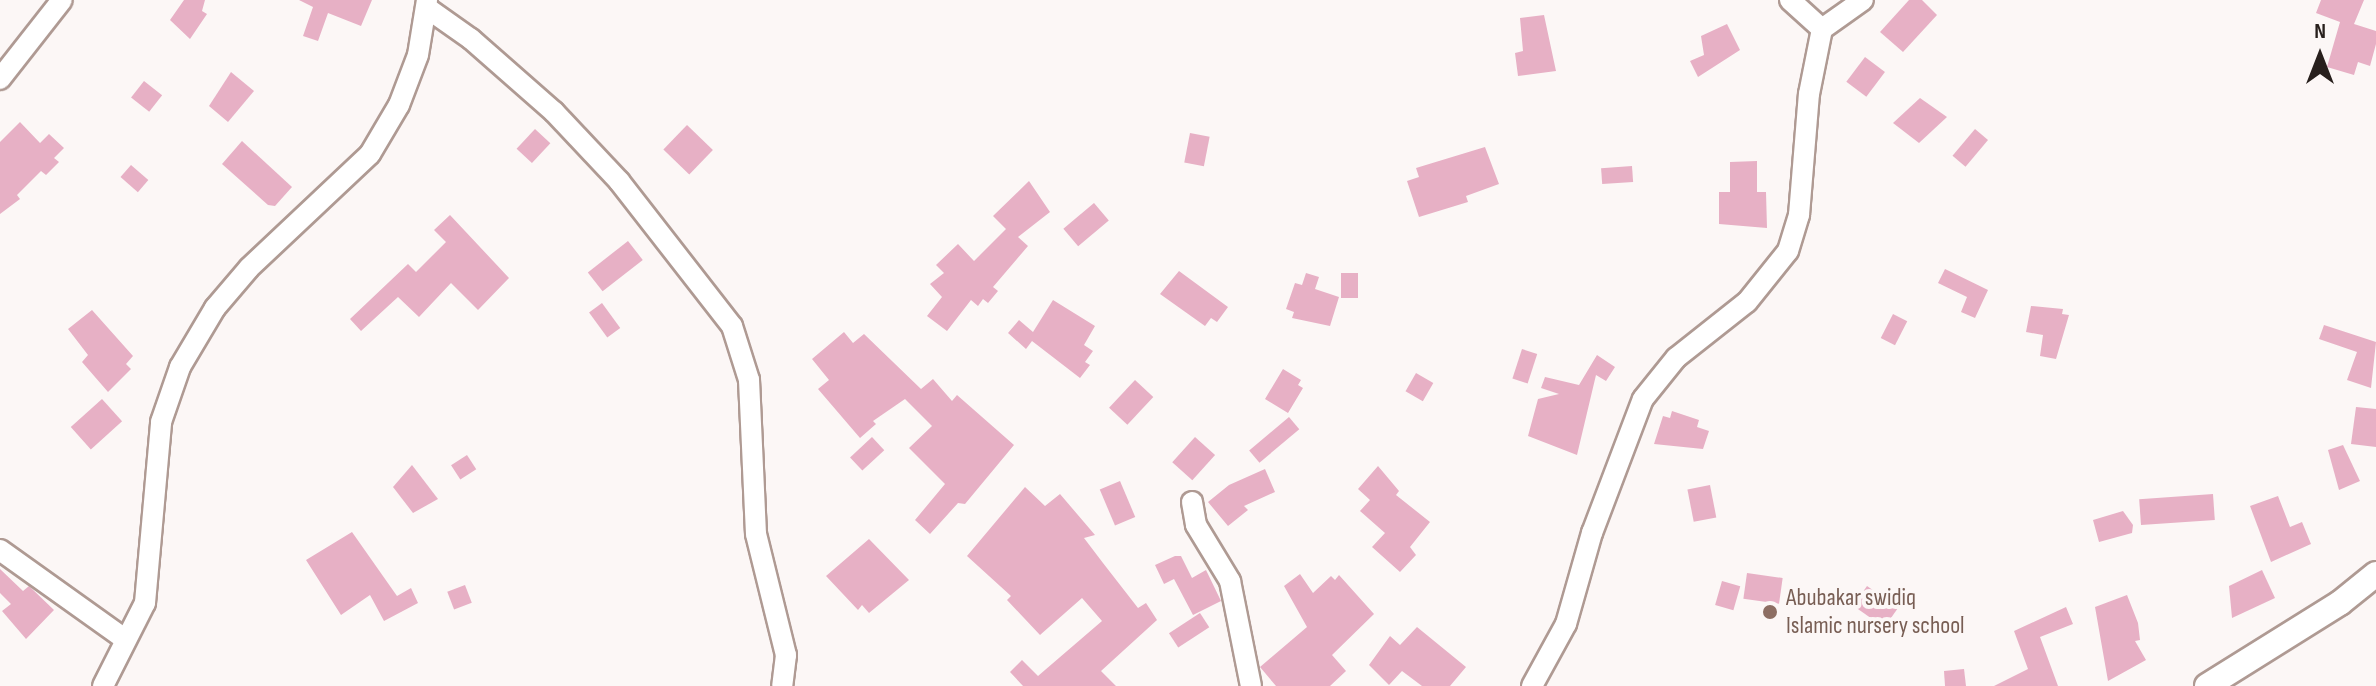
<!DOCTYPE html>
<style>
body{margin:0}
#map{position:relative;width:2376px;height:686px;overflow:hidden;background:#fcf7f6;font-family:"Sofia Sans Condensed",sans-serif}
div>[style]{position:absolute}
.building>*{inset:0;background:#e7b0c5;transform-origin:0 0}
.roads{filter:drop-shadow(2px 0 #af9a93) drop-shadow(-2px 0 #af9a93) drop-shadow(0 2px #af9a93) drop-shadow(0 -2px #af9a93)}
.minor>*{height:20px;margin:-10px;padding:0 10px;transform-origin:10px;border-radius:10px;background:#fff}
.tertiary>*{height:24px;margin:-12px;padding:0 12px;transform-origin:12px;border-radius:12px;background:#fff}
.dots>*{width:22px;height:22px;translate:-50% -50%;box-sizing:border-box;border:4px solid #fcf7f6;border-radius:50%}
span{translate:-50% -50%;white-space:nowrap;text-align:center;line-height:1.15;-webkit-text-stroke:8px #fcf7f6;paint-order:stroke}
.education-label{font-size:24px;color:#785e54}
.left{translate:0 -50%;text-align:left}
.north{position:absolute;left:2280px;top:16px;width:80px;height:80px;-webkit-text-stroke:6px #fcf7f6;paint-order:stroke;rotate:0deg;font-size:22px;font-weight:700;line-height:32px;text-align:center;color:#28201d}
.north::after{content:'';display:block;margin:auto;width:28px;height:36px;background:#28201d;clip-path:polygon(50% 0,100% 100%,50% 72%,0 100%)}
</style>
<div id="map">
<div class="building">
<i style="clip-path:polygon(184px 0,205px 0,202px 11px,207px 14px,190px 39px,170px 20px)"></i>
<i style="clip-path:polygon(299px 0,372px 0,361px 26px,328px 13px,318px 41px,303px 36px,313px 7px)"></i>
<i style="clip-path:polygon(1909px 0,1922px 0,1937px 15px,1903px 52px,1880px 32px)"></i>
<i style="clip-path:polygon(2321px 0,2364px 0,2354px 24px,2376px 31px,2376px 44px,2370px 66px,2358px 62px,2354px 75px,2327px 67px,2340px 22px,2316px 13px)"></i>
<i style="clip-path:polygon(1544px 15px,1556px 71px,1518px 76px,1515px 53px,1523px 51px,1520px 18px)"></i>
<i style="clip-path:polygon(1727px 24px,1740px 50px,1698px 77px,1690px 61px,1704px 55px,1701px 36px)"></i>
<i style="left:1865px;top:57px;width:25px;height:31px;rotate:37deg"></i>
<i style="clip-path:polygon(231px 72px,254px 91px,228px 122px,209px 106px)"></i>
<i style="left:144px;top:81px;width:23px;height:21px;rotate:38deg"></i>
<i style="clip-path:polygon(1920px 98px,1947px 117px,1919px 143px,1893px 123px)"></i>
<i style="clip-path:polygon(20px 122px,40px 143px,49px 134px,64px 148px,54px 158px,59px 162px,46px 175px,41px 171px,17px 195px,20px 199px,0 214px,0 142px)"></i>
<i style="left:687px;top:125px;width:36px;height:34px;rotate:44deg"></i>
<i style="left:535px;top:129px;width:21px;height:27px;rotate:43deg"></i>
<i style="left:1975px;top:129px;width:17px;height:35px;rotate:40deg"></i>
<i style="left:1190px;top:133px;width:20px;height:30px;rotate:11deg"></i>
<i style="clip-path:polygon(242px 141px,292px 187px,275px 206px,268px 205px,222px 164px)"></i>
<i style="clip-path:polygon(1485px 147px,1499px 184px,1466px 196px,1468px 202px,1419px 217px,1407px 181px,1419px 177px,1416px 168px)"></i>
<i style="clip-path:polygon(1757px 161px,1757px 192px,1766px 192px,1767px 228px,1719px 224px,1719px 192px,1730px 192px,1730px 162px)"></i>
<i style="left:131px;top:165px;width:23px;height:16px;rotate:41deg"></i>
<i style="left:1632px;top:166px;width:16px;height:31px;rotate:86deg"></i>
<i style="clip-path:polygon(1029px 181px,1050px 212px,1018px 237px,1028px 246px,993px 287px,998px 291px,988px 303px,983px 299px,978px 306px,971px 300px,947px 331px,927px 316px,942px 297px,930px 284px,944px 273px,936px 265px,958px 244px,974px 261px,1006px 229px,993px 216px)"></i>
<i style="left:1094px;top:203px;width:23px;height:40px;rotate:50deg"></i>
<i style="clip-path:polygon(450px 215px,509px 278px,478px 310px,451px 283px,419px 317px,398px 297px,361px 331px,350px 319px,408px 264px,416px 272px,446px 242px,434px 230px)"></i>
<i style="left:628px;top:241px;width:24px;height:51px;rotate:52deg"></i>
<i style="clip-path:polygon(1945px 269px,1988px 290px,1975px 318px,1961px 312px,1967px 297px,1938px 283px)"></i>
<i style="clip-path:polygon(1179px 271px,1228px 307px,1217px 322px,1211px 318px,1205px 326px,1160px 294px)"></i>
<i style="clip-path:polygon(1306px 273px,1319px 277px,1315px 289px,1339px 297px,1330px 326px,1292px 318px,1294px 312px,1286px 309px,1295px 283px,1302px 285px)"></i>
<i style="left:1341px;top:273px;width:17px;height:25px"></i>
<i style="clip-path:polygon(1053px 300px,1095px 326px,1084px 345px,1093px 351px,1085px 362px,1090px 365px,1080px 378px,1032px 341px,1026px 349px,1008px 333px,1019px 320px,1033px 332px)"></i>
<i style="left:602px;top:303px;width:31px;height:16px;rotate:54deg"></i>
<i style="clip-path:polygon(2031px 306px,2063px 309px,2062px 314px,2069px 315px,2056px 359px,2040px 356px,2043px 335px,2026px 332px)"></i>
<i style="clip-path:polygon(92px 310px,133px 356px,126px 364px,131px 369px,108px 392px,82px 362px,88px 355px,68px 329px)"></i>
<i style="left:1893px;top:314px;width:16px;height:27px;rotate:27deg"></i>
<i style="clip-path:polygon(2324px 325px,2376px 342px,2371px 388px,2347px 380px,2357px 352px,2319px 339px)"></i>
<i style="clip-path:polygon(844px 332px,853px 343px,864px 334px,921px 389px,933px 379px,952px 401px,957px 395px,1014px 445px,965px 504px,958px 503px,930px 534px,915px 520px,945px 484px,909px 448px,932px 426px,905px 399px,873px 421px,876px 424px,860px 438px,818px 389px,829px 380px,812px 359px)"></i>
<i style="left:1522px;top:349px;width:16px;height:31px;rotate:18deg"></i>
<i style="clip-path:polygon(1597px 355px,1615px 367px,1606px 381px,1596px 375px,1577px 455px,1528px 436px,1538px 399px,1559px 394px,1541px 388px,1545px 377px,1579px 385px)"></i>
<i style="clip-path:polygon(1283px 369px,1301px 380px,1298px 385px,1303px 388px,1288px 413px,1265px 399px)"></i>
<i style="left:1416px;top:373px;width:20px;height:21px;rotate:30deg"></i>
<i style="left:1135px;top:380px;width:25px;height:38px;rotate:43deg"></i>
<i style="left:102px;top:399px;width:30px;height:42px;rotate:48deg"></i>
<i style="clip-path:polygon(2356px 407px,2376px 409px,2376px 447px,2351px 444px)"></i>
<i style="clip-path:polygon(1672px 411px,1699px 420px,1697px 427px,1709px 431px,1703px 449px,1654px 444px,1663px 416px,1670px 418px)"></i>
<i style="left:1289px;top:417px;width:16px;height:52px;rotate:50deg"></i>
<i style="left:872px;top:437px;width:18px;height:30px;rotate:47deg"></i>
<i style="left:1195px;top:437px;width:27px;height:34px;rotate:42deg"></i>
<i style="clip-path:polygon(2343px 445px,2360px 481px,2339px 490px,2328px 450px)"></i>
<i style="left:467px;top:455px;width:17px;height:19px;rotate:57deg"></i>
<i style="clip-path:polygon(412px 465px,438px 499px,413px 513px,393px 487px)"></i>
<i style="clip-path:polygon(1378px 466px,1399px 491px,1396px 495px,1430px 522px,1410px 547px,1416px 555px,1400px 572px,1372px 547px,1385px 533px,1360px 511px,1370px 500px,1358px 489px)"></i>
<i style="clip-path:polygon(1265px 469px,1275px 492px,1244px 506px,1248px 510px,1228px 526px,1208px 502px,1229px 485px)"></i>
<i style="left:1120px;top:481px;width:39px;height:22px;rotate:67deg"></i>
<i style="left:1710px;top:485px;width:33px;height:23px;rotate:79deg"></i>
<i style="clip-path:polygon(1025px 487px,1045px 506px,1060px 494px,1095px 535px,1084px 538px,1103px 563px,1138px 608px,1146px 603px,1157px 620px,1101px 671px,1116px 686px,1023px 686px,1010px 672px,1022px 660px,1038px 676px,1102px 621px,1082px 598px,1040px 635px,1007px 600px,1011px 596px,967px 556px)"></i>
<i style="left:2213px;top:494px;width:26px;height:74px;rotate:86deg"></i>
<i style="clip-path:polygon(2278px 496px,2290px 527px,2302px 522px,2311px 544px,2271px 562px,2250px 506px)"></i>
<i style="clip-path:polygon(2123px 511px,2133px 525px,2132px 533px,2099px 542px,2093px 520px)"></i>
<i style="clip-path:polygon(352px 532px,397px 596px,411px 588px,418px 603px,384px 621px,370px 595px,341px 615px,306px 560px)"></i>
<i style="clip-path:polygon(869px 539px,909px 580px,869px 613px,862px 605px,858px 610px,826px 576px)"></i>
<i style="clip-path:polygon(1175px 556px,1181px 556px,1192px 578px,1206px 570px,1221px 601px,1193px 615px,1174px 579px,1164px 584px,1155px 565px)"></i>
<i style="clip-path:polygon(0 569px,23px 591px,29px 586px,54px 610px,26px 639px,2px 611px,11px 604px,0 593px)"></i>
<i style="clip-path:polygon(2262px 570px,2275px 598px,2232px 618px,2229px 586px)"></i>
<i style="left:1747px;top:573px;width:36px;height:26px;rotate:8deg"></i>
<i style="clip-path:polygon(1300px 574px,1313px 593px,1331px 576px,1335px 580px,1339px 575px,1374px 614px,1332px 655px,1346px 671px,1330px 686px,1276px 686px,1260px 667px,1307px 627px,1284px 586px)"></i>
<i style="left:1722px;top:581px;width:19px;height:25px;rotate:16deg"></i>
<i style="left:465px;top:585px;width:19px;height:19px;rotate:69deg"></i>
<i style="left:1867px;top:586px;width:38px;height:24px;rotate:35deg"></i>
<i style="clip-path:polygon(2127px 595px,2138px 623px,2140px 640px,2135px 641px,2146px 660px,2108px 681px,2095px 607px)"></i>
<i style="clip-path:polygon(2066px 607px,2073px 624px,2040px 637px,2058px 686px,1994px 686px,2028px 669px,2014px 631px)"></i>
<i style="left:1200px;top:613px;width:17px;height:37px;rotate:57deg"></i>
<i style="clip-path:polygon(1417px 627px,1466px 667px,1450px 686px,1422px 686px,1402px 671px,1389px 685px,1369px 665px,1390px 636px,1400px 645px)"></i>
<i style="clip-path:polygon(1964px 669px,1966px 686px,1945px 686px,1944px 671px)"></i>
</div>
<div class="roads">
<div class="minor">
<i style="left:1790px;top:0;width:43px;rotate:42.2deg"></i>
<i style="left:1822px;top:29px;width:50px;rotate:-35.3deg"></i>
<i style="left:427px;top:8px;width:54px;rotate:35.2deg"></i>
<i style="left:471px;top:39px;width:111px;rotate:41.3deg"></i>
<i style="left:554px;top:112px;width:95px;rotate:46.7deg"></i>
<i style="left:619px;top:181px;width:184px;rotate:52.1deg"></i>
<i style="left:732px;top:326px;width:57px;rotate:72.5deg"></i>
<i style="left:749px;top:380px;width:154px;rotate:87.4deg"></i>
<i style="left:756px;top:534px;width:125px;rotate:76.1deg"></i>
<i style="left:786px;top:655px;width:31px;rotate:97deg"></i>
<i style="left:0;top:79px;width:100px;rotate:-51.9deg"></i>
<i style="left:1192px;top:502px;width:23px;rotate:80deg"></i>
<i style="left:1196px;top:525px;width:66px;rotate:58.7deg"></i>
<i style="left:1230px;top:581px;width:107px;rotate:78.7deg"></i>
<i style="left:0;top:550px;width:153px;rotate:35.5deg"></i>
<i style="left:103px;top:686px;width:93px;rotate:-63.2deg"></i>
<i style="left:145px;top:603px;width:182px;rotate:-84.9deg"></i>
<i style="left:161px;top:422px;width:58px;rotate:-70.9deg"></i>
<i style="left:180px;top:367px;width:69px;rotate:-59.3deg"></i>
<i style="left:215px;top:308px;width:52px;rotate:-49.6deg"></i>
<i style="left:249px;top:268px;width:166px;rotate:-43.3deg"></i>
<i style="left:370px;top:154px;width:57px;rotate:-59.4deg"></i>
<i style="left:399px;top:105px;width:53px;rotate:-69.2deg"></i>
<i style="left:418px;top:55px;width:56px;rotate:-80.7deg"></i>
<i style="left:1532px;top:686px;width:71px;rotate:-61.3deg"></i>
<i style="left:1566px;top:624px;width:95px;rotate:-74.1deg"></i>
<i style="left:1592px;top:533px;width:143px;rotate:-69.2deg"></i>
<i style="left:1643px;top:399px;width:53px;rotate:-51.2deg"></i>
<i style="left:1676px;top:358px;width:90px;rotate:-38.3deg"></i>
<i style="left:1747px;top:302px;width:65px;rotate:-51.2deg"></i>
<i style="left:1788px;top:251px;width:38px;rotate:-73deg"></i>
<i style="left:1799px;top:215px;width:121px;rotate:-85.3deg"></i>
<i style="left:1809px;top:94px;width:66px;rotate:-78.7deg"></i>
</div>
<div class="tertiary">
<i style="left:2207px;top:686px;width:157px;rotate:-32deg"></i>
<i style="left:2340px;top:603px;width:46px;rotate:-38.9deg"></i>
</div>
</div>
<div class="dots">
<i style="left:1770px;top:612px;background:#8d6e63"></i>
</div>
<div class="education-label">
<span class="left" style="left:1786px;top:612px">Abubakar swidiq<br>Islamic nursery school</span>
</div>
<div class="north">N</div>
</div>
